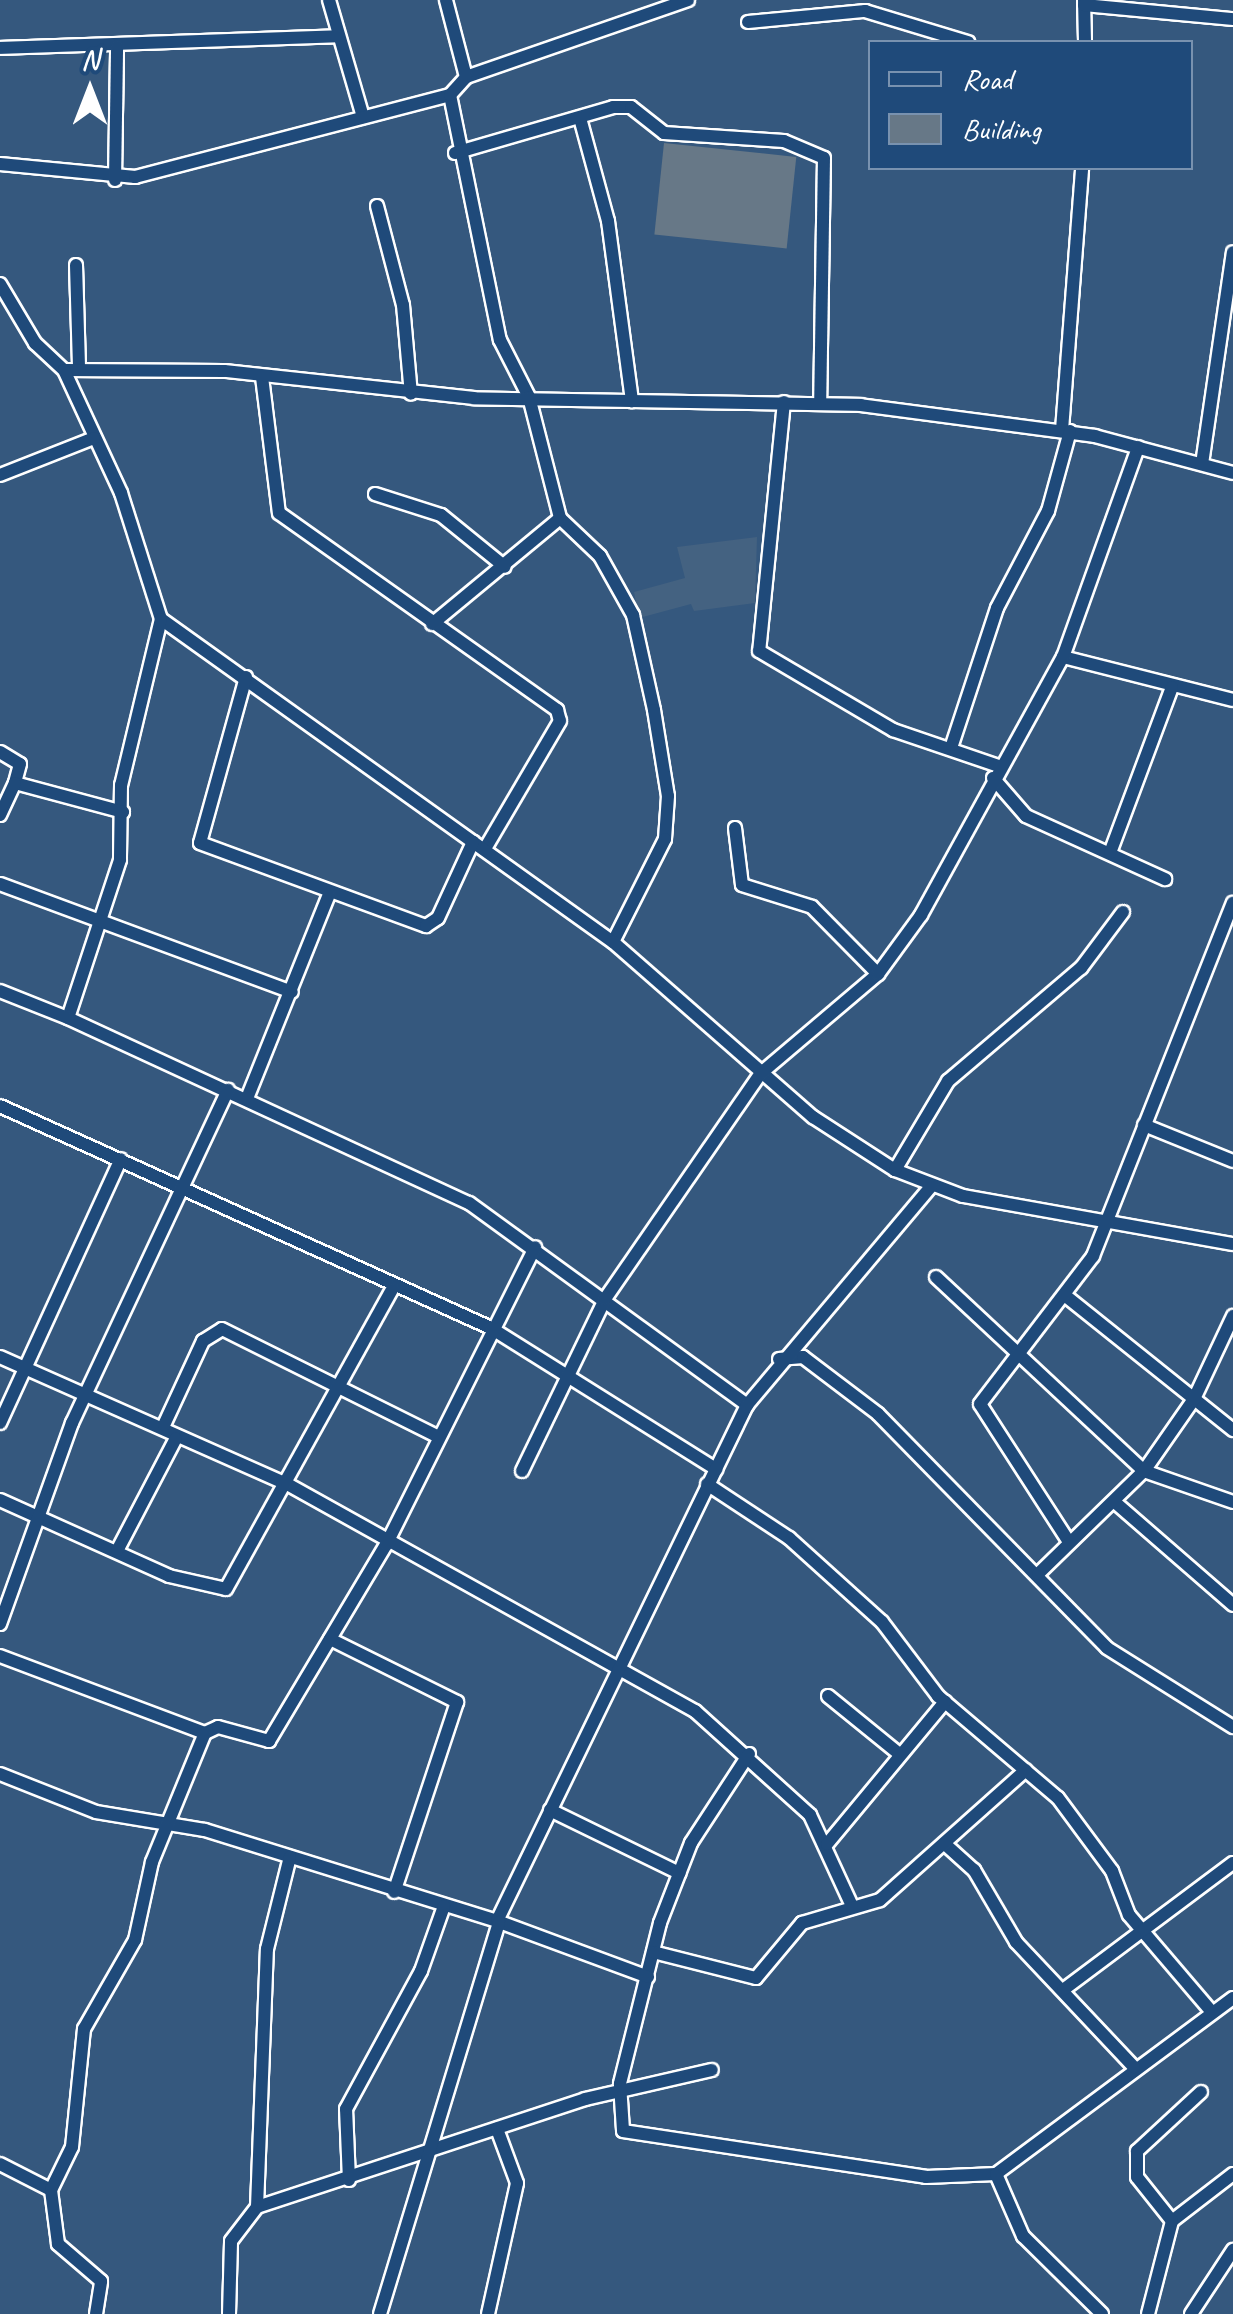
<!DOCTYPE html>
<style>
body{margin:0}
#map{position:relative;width:1233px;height:2314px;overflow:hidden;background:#35587e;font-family:Caveat,sans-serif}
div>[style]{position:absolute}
.built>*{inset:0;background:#446281}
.building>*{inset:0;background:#677887;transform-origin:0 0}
.roads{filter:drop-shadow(2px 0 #fff) drop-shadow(-2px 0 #fff) drop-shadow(0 2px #fff) drop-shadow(0 -2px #fff)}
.minor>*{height:12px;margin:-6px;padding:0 6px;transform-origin:6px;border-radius:6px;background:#1f4a7a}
span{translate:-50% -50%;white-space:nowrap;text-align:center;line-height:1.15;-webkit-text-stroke:9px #1f4a7a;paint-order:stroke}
.legend{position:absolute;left:868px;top:40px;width:325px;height:130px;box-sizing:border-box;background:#1f4a7a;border:2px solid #7992af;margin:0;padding:12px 18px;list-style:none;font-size:30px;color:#fff}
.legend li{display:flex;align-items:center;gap:20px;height:50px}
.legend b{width:50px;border:2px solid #7992af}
.north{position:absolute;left:40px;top:40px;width:100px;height:100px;-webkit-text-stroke:8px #1f4a7a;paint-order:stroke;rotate:0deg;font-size:28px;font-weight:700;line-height:40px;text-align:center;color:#fff}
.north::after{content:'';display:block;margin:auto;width:35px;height:45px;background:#fff;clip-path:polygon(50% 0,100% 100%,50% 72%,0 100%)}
</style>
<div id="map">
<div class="built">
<i style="clip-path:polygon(757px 537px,755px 603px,694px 611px,691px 604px,639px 618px,634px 592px,685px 578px,677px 547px)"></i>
</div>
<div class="building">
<i style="left:664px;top:143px;width:133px;height:92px;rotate:6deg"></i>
</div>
<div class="roads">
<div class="minor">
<i style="left:329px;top:0;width:122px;rotate:73.8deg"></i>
<i style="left:1084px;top:0;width:42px;rotate:88.6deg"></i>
<i style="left:1084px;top:5px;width:150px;rotate:5.4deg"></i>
<i style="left:748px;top:22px;width:118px;rotate:-5.4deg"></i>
<i style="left:865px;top:11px;width:108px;rotate:16.8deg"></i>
<i style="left:0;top:48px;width:339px;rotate:-2deg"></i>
<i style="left:466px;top:77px;width:235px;rotate:-19.1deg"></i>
<i style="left:450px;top:95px;width:250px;rotate:78.5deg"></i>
<i style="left:500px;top:340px;width:64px;rotate:63deg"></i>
<i style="left:529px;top:397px;width:125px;rotate:75.6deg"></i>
<i style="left:560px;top:518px;width:55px;rotate:43.5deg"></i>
<i style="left:600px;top:556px;width:68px;rotate:60.8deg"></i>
<i style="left:633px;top:615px;width:97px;rotate:77.5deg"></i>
<i style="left:654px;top:710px;width:87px;rotate:80.8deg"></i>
<i style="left:668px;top:796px;width:43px;rotate:94deg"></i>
<i style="left:665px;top:839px;width:115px;rotate:116.8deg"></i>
<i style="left:580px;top:118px;width:107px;rotate:74.8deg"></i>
<i style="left:608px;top:221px;width:182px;rotate:82.4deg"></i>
<i style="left:455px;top:153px;width:165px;rotate:-16.2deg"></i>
<i style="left:613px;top:107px;width:18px"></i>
<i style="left:631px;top:107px;width:42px;rotate:38.2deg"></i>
<i style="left:664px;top:133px;width:120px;rotate:3.8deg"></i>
<i style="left:784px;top:141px;width:43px;rotate:23deg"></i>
<i style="left:824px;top:158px;width:246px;rotate:90.9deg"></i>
<i style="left:0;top:164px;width:136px;rotate:5.5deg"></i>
<i style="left:135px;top:177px;width:325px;rotate:-14.6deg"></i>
<i style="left:450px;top:95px;width:24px;rotate:-48deg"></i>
<i style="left:466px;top:77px;width:80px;rotate:-104.6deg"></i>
<i style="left:115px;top:180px;width:134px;rotate:-89.1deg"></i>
<i style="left:377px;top:206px;width:102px;rotate:75.3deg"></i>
<i style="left:403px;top:305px;width:89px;rotate:84.9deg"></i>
<i style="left:76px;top:265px;width:100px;rotate:88.3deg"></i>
<i style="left:0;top:284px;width:69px;rotate:59.3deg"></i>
<i style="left:35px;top:343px;width:40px;rotate:43deg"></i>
<i style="left:262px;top:377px;width:137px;rotate:82.9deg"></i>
<i style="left:279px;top:513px;width:341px;rotate:35.3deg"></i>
<i style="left:557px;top:710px;width:11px;rotate:75deg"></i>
<i style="left:560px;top:721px;width:148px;rotate:120.4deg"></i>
<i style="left:784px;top:402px;width:250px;rotate:95.7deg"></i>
<i style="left:759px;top:651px;width:156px;rotate:30.5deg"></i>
<i style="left:893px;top:730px;width:112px;rotate:18.8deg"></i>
<i style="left:1062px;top:430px;width:263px;rotate:-85.6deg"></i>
<i style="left:1202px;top:464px;width:214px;rotate:-81.7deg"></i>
<i style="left:1233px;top:473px;width:143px;rotate:-165deg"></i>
<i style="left:1095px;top:436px;width:236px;rotate:-172.5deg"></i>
<i style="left:861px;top:405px;width:387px;rotate:-179deg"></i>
<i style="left:474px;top:398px;width:251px;rotate:-173.8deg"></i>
<i style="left:224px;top:371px;width:160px;rotate:-179.6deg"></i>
<i style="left:64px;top:370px;width:136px;rotate:65.1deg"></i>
<i style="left:121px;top:493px;width:132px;rotate:72.4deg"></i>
<i style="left:161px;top:619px;width:556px;rotate:35.55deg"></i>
<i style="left:613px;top:942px;width:266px;rotate:41.2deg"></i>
<i style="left:813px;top:1117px;width:98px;rotate:32.9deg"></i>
<i style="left:895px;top:1170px;width:73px;rotate:20.9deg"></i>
<i style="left:963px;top:1196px;width:274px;rotate:10.1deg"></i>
<i style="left:0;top:475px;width:101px;rotate:-21.5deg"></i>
<i style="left:375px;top:494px;width:69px;rotate:17.7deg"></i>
<i style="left:441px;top:515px;width:82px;rotate:39.1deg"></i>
<i style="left:161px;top:619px;width:171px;rotate:103.5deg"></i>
<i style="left:121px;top:785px;width:75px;rotate:90.8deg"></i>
<i style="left:120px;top:860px;width:166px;rotate:108.2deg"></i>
<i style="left:68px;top:1018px;width:442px;rotate:24.8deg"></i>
<i style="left:469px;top:1203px;width:344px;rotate:36deg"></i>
<i style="left:432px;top:624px;width:166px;rotate:-39.6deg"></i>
<i style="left:1063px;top:657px;width:175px;rotate:14.2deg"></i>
<i style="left:246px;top:677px;width:172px;rotate:105.5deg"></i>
<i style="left:200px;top:843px;width:241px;rotate:20.2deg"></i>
<i style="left:426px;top:926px;width:14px;rotate:-34deg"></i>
<i style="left:438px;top:918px;width:84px;rotate:-65.3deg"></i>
<i style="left:952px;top:745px;width:144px;rotate:-71.8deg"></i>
<i style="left:997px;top:608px;width:110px;rotate:-62.3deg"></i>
<i style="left:1048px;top:511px;width:83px;rotate:-74.6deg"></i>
<i style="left:0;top:752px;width:23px;rotate:31deg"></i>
<i style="left:20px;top:764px;width:20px;rotate:105deg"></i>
<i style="left:15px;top:783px;width:112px;rotate:15deg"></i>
<i style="left:993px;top:778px;width:50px;rotate:49deg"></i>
<i style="left:1026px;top:816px;width:153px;rotate:24.4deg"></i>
<i style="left:0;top:815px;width:35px;rotate:-65deg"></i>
<i style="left:735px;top:828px;width:57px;rotate:83deg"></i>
<i style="left:742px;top:885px;width:73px;rotate:17.4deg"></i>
<i style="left:812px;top:907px;width:94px;rotate:45.4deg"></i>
<i style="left:1110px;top:853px;width:177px;rotate:-69.5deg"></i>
<i style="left:0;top:884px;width:311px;rotate:20.3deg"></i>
<i style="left:0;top:991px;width:73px;rotate:21.7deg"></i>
<i style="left:248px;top:1096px;width:217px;rotate:-68.1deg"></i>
<i style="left:0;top:1106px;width:539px;rotate:24.33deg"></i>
<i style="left:491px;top:1328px;width:266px;rotate:32.1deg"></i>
<i style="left:1144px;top:1125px;width:96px;rotate:22deg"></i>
<i style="left:895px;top:1170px;width:104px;rotate:-59.2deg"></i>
<i style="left:948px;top:1081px;width:175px;rotate:-40.4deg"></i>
<i style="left:1081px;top:968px;width:70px;rotate:-53.1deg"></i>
<i style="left:936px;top:1277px;width:284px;rotate:43deg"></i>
<i style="left:1144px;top:1471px;width:94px;rotate:19.2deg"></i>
<i style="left:1067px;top:1297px;width:213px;rotate:38.7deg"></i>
<i style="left:0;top:1357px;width:316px;rotate:23.9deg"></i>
<i style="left:289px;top:1485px;width:465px;rotate:29.1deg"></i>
<i style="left:695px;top:1711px;width:155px;rotate:42.1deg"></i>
<i style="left:810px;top:1815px;width:100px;rotate:65.2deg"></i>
<i style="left:779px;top:1359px;width:24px;rotate:-5deg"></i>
<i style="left:803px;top:1357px;width:94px;rotate:37.2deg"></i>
<i style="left:878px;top:1414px;width:327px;rotate:45.6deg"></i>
<i style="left:1107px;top:1648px;width:149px;rotate:32.1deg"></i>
<i style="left:0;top:1423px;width:290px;rotate:-65.4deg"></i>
<i style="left:164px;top:1425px;width:93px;rotate:-65.1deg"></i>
<i style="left:203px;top:1341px;width:22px;rotate:-32deg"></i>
<i style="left:222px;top:1329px;width:242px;rotate:26.5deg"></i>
<i style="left:522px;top:1471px;width:191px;rotate:-64.2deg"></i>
<i style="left:605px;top:1299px;width:273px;rotate:-55.4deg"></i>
<i style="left:760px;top:1074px;width:155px;rotate:-40.3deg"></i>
<i style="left:878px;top:974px;width:73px;rotate:-53.9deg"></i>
<i style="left:921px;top:915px;width:294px;rotate:-61.2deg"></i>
<i style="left:1063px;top:657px;width:223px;rotate:-70.3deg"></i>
<i style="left:707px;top:1484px;width:98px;rotate:33.4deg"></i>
<i style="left:789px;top:1538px;width:125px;rotate:42.1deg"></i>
<i style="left:882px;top:1622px;width:93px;rotate:52.9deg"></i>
<i style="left:938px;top:1696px;width:157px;rotate:40.4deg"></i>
<i style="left:1058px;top:1798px;width:91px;rotate:53.5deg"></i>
<i style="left:1112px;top:1871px;width:47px;rotate:68.9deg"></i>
<i style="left:1129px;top:1915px;width:126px;rotate:49.5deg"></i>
<i style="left:0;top:1500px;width:185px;rotate:24.2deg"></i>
<i style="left:169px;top:1576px;width:58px;rotate:12.8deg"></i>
<i style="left:226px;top:1589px;width:343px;rotate:-61deg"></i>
<i style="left:1117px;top:1504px;width:154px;rotate:41deg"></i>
<i style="left:1069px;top:1542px;width:164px;rotate:-122.8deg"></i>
<i style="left:980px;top:1404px;width:186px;rotate:-52.6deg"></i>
<i style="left:1093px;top:1256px;width:380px;rotate:-68.4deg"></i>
<i style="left:117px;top:1551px;width:127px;rotate:-62.4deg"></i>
<i style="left:1038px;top:1574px;width:148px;rotate:-44.2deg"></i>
<i style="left:1144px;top:1471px;width:88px;rotate:-55.2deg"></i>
<i style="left:1194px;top:1399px;width:92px;rotate:-64.8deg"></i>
<i style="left:0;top:1624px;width:214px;rotate:-70.3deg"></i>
<i style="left:72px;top:1423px;width:368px;rotate:-64.9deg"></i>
<i style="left:330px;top:1639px;width:142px;rotate:26.4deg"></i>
<i style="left:457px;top:1702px;width:200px;rotate:108.3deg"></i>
<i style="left:0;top:1656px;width:219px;rotate:20.6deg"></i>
<i style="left:205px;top:1733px;width:14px;rotate:-25deg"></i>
<i style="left:218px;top:1727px;width:53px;rotate:15.4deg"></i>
<i style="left:269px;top:1741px;width:228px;rotate:-59.2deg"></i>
<i style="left:386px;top:1545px;width:333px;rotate:-63.4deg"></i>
<i style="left:828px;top:1696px;width:89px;rotate:39.1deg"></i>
<i style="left:749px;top:1754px;width:106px;rotate:123.1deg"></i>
<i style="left:691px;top:1843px;width:86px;rotate:111.2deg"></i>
<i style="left:660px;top:1923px;width:166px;rotate:104deg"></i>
<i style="left:620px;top:2084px;width:47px;rotate:86.3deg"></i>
<i style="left:623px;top:2131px;width:306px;rotate:8.6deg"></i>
<i style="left:926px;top:2177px;width:70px;rotate:-2.5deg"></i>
<i style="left:996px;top:2174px;width:295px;rotate:-36.6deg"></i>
<i style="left:0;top:1774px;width:103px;rotate:21.6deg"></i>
<i style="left:96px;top:1812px;width:110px;rotate:9.4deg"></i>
<i style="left:205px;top:1830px;width:306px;rotate:17.3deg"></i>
<i style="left:497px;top:1921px;width:161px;rotate:20.3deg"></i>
<i style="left:550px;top:1810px;width:144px;rotate:26deg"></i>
<i style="left:827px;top:1844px;width:185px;rotate:-50.3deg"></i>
<i style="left:946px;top:1845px;width:38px;rotate:42deg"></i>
<i style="left:974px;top:1870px;width:83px;rotate:59.7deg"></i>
<i style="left:1016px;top:1942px;width:172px;rotate:46.7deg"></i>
<i style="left:497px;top:1921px;width:573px;rotate:-64.15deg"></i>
<i style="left:747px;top:1405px;width:287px;rotate:-49.9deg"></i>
<i style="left:653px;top:1952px;width:106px;rotate:14.2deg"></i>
<i style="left:756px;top:1978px;width:72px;rotate:-50.1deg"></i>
<i style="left:802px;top:1923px;width:81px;rotate:-16.4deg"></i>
<i style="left:880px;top:1900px;width:195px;rotate:-41.7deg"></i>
<i style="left:1063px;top:1990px;width:212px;rotate:-36.8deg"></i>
<i style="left:0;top:2164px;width:57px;rotate:27deg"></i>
<i style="left:996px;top:2174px;width:68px;rotate:66.5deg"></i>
<i style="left:1023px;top:2236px;width:111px;rotate:44.6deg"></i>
<i style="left:349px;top:2180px;width:71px;rotate:-92.4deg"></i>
<i style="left:346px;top:2109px;width:157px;rotate:-61.5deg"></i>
<i style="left:421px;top:1971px;width:69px;rotate:-70.5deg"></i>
<i style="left:257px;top:2207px;width:258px;rotate:-87.8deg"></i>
<i style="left:267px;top:1949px;width:95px;rotate:-76deg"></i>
<i style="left:1172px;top:2221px;width:77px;rotate:-37.6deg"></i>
<i style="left:96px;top:2314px;width:33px;rotate:-81deg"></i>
<i style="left:101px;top:2281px;width:57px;rotate:-139.3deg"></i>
<i style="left:58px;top:2244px;width:54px;rotate:-97.4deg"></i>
<i style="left:51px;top:2190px;width:48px;rotate:-64deg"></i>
<i style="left:72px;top:2147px;width:119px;rotate:-84.2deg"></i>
<i style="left:84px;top:2029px;width:103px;rotate:-60.2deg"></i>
<i style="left:135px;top:1940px;width:80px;rotate:-77.7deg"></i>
<i style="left:152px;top:1862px;width:139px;rotate:-67.7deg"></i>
<i style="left:229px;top:2314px;width:73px;rotate:-88.4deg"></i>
<i style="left:231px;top:2241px;width:43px;rotate:-52.6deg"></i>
<i style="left:257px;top:2207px;width:345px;rotate:-18.2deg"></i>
<i style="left:585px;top:2099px;width:130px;rotate:-12.9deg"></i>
<i style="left:380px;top:2314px;width:410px;rotate:-73.1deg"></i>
<i style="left:488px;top:2314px;width:134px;rotate:-77.5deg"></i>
<i style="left:517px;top:2183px;width:58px;rotate:-110.3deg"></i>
<i style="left:1148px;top:2314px;width:96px;rotate:-75.5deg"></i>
<i style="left:1172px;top:2221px;width:56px;rotate:-128.5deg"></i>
<i style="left:1137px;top:2177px;width:26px;rotate:-90deg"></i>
<i style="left:1137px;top:2151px;width:87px;rotate:-42.7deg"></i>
<i style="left:1191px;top:2314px;width:77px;rotate:-56.7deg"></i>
</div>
</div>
<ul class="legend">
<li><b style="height:12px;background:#1f4a7a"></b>Road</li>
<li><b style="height:28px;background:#677887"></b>Building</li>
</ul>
<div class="north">N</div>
</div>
